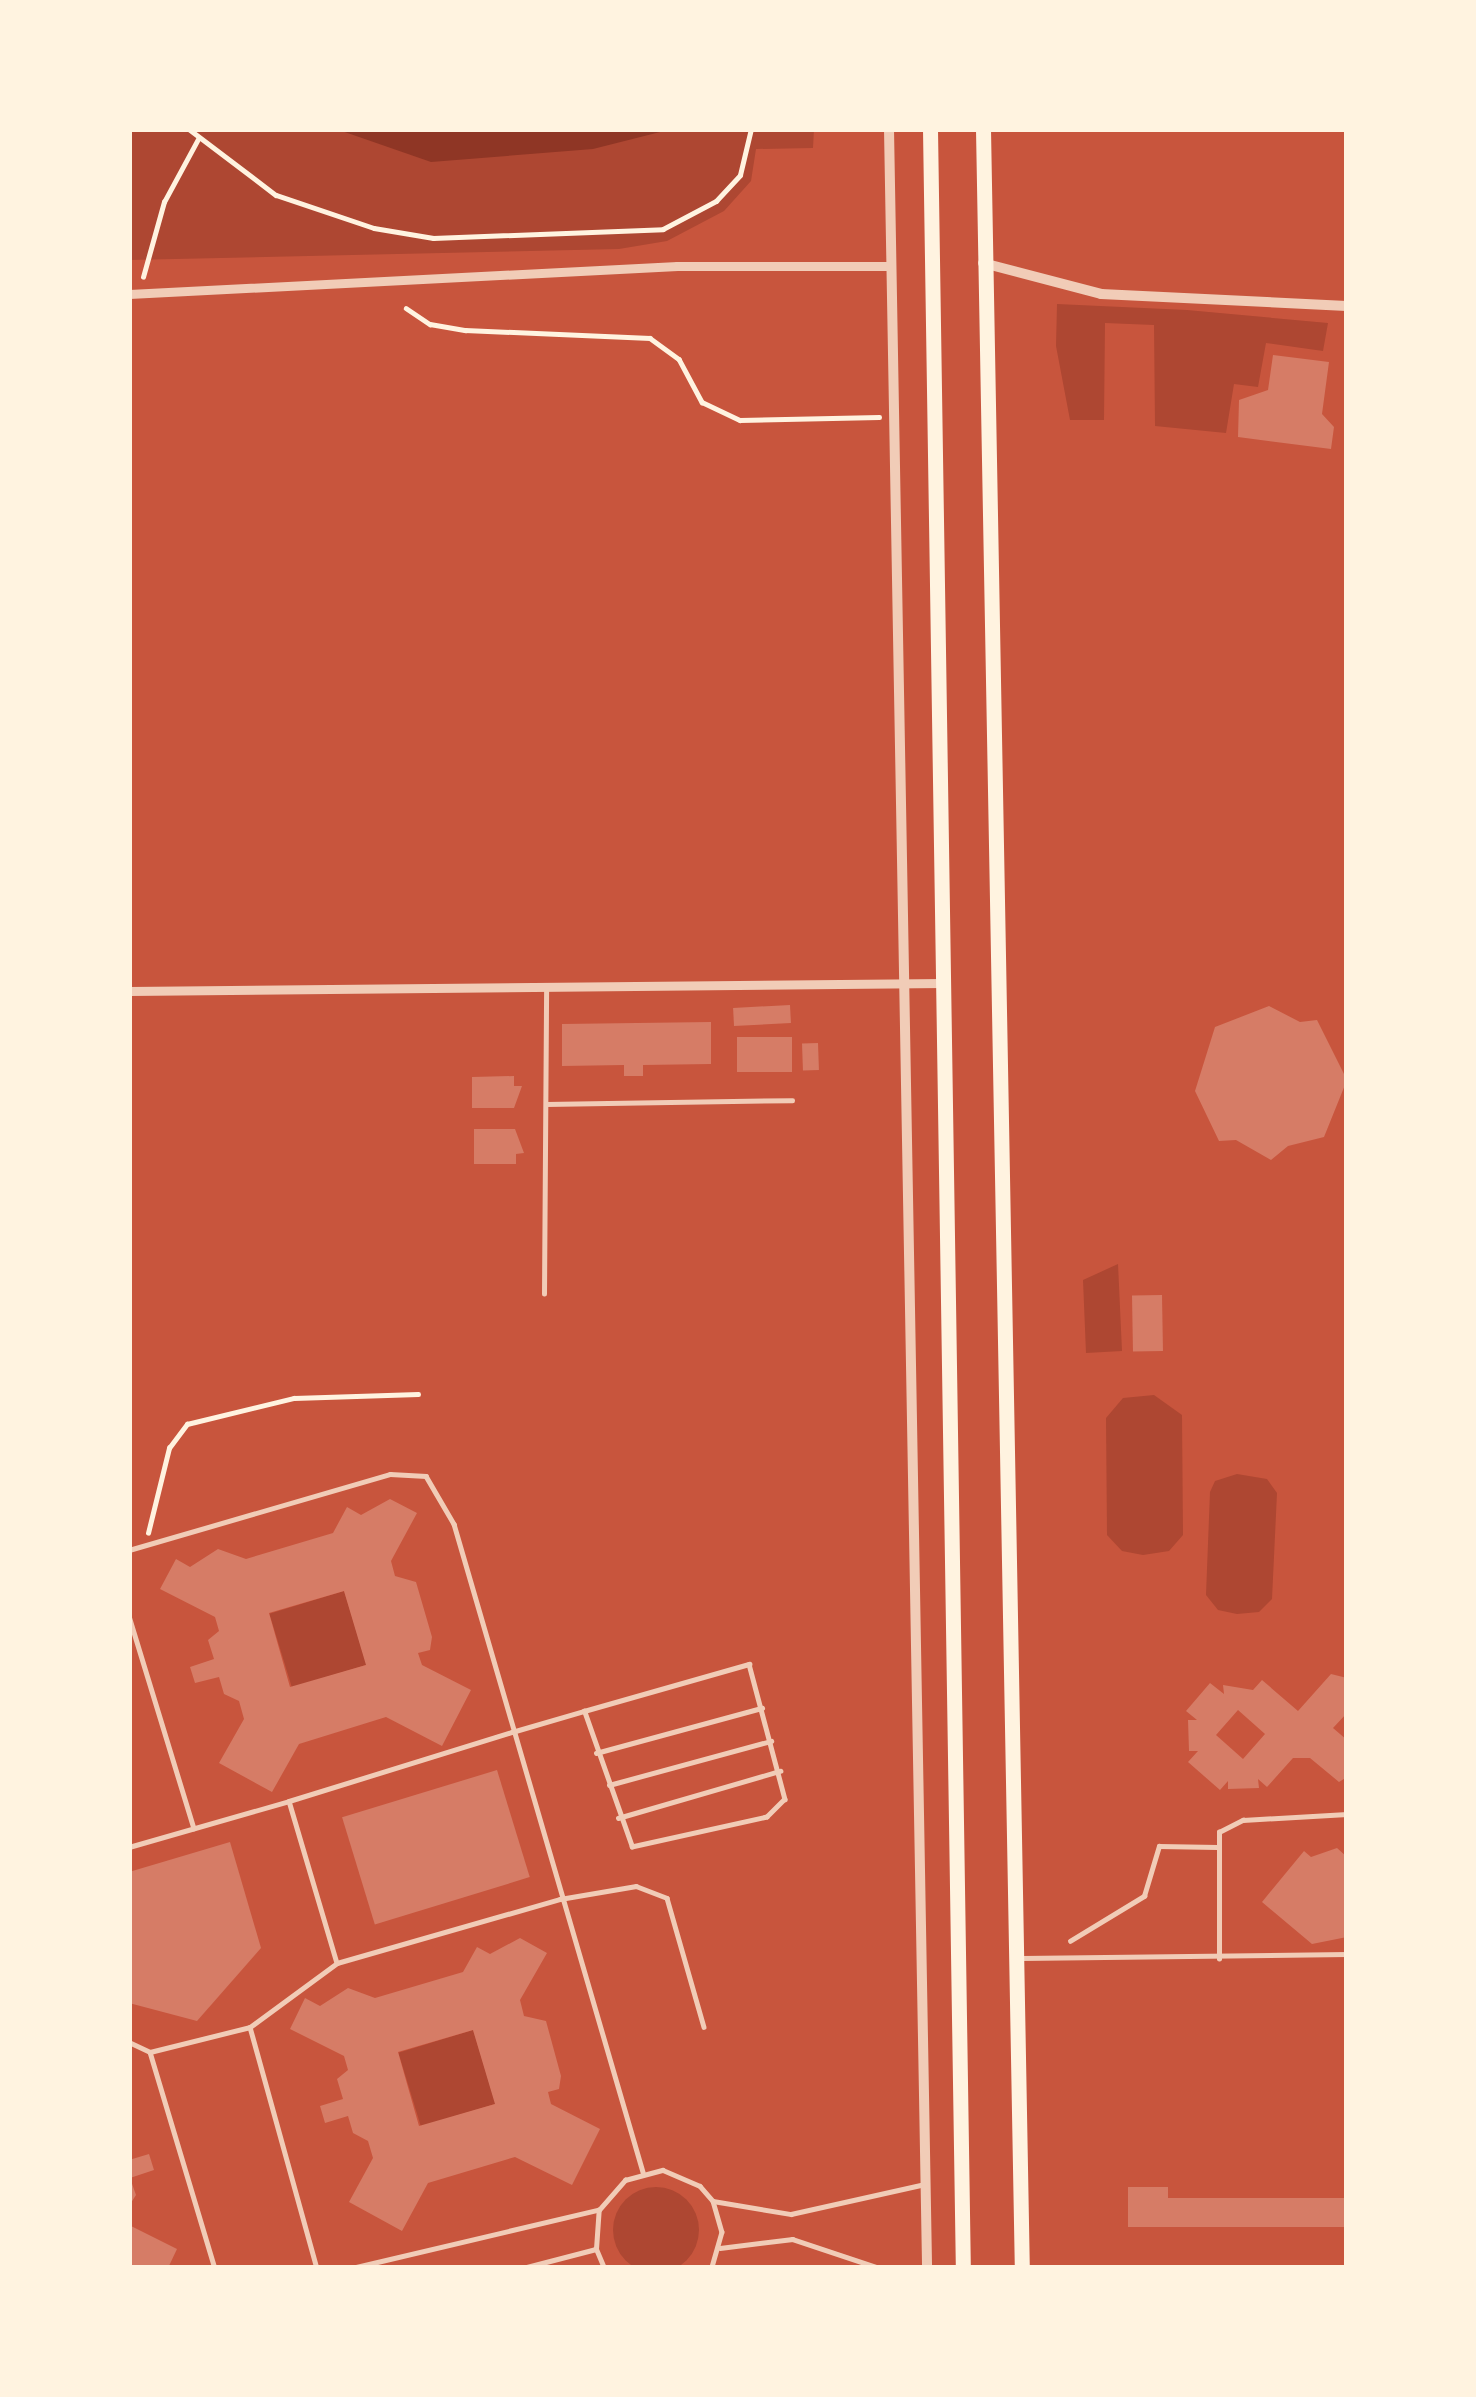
<!DOCTYPE html>
<style>
body{margin:0}
#map{position:relative;width:1476px;height:2397px;overflow:hidden;background:#c8553d;font-family:Quicksand,sans-serif}
div>[style]{position:absolute}
.green>*{inset:0;background:#ae4732;transform-origin:0 0}
.round{border-radius:50%}
.water>*{inset:0;background:#8f3625}
.building>*{inset:0;background:#d67c66;transform-origin:0 0}
.path>*{height:4.5px;margin:-2.25px;padding:0 2.25px;transform-origin:2.25px;border-radius:2.25px;background:#fff3e0}
.service>*{height:4.5px;margin:-2.25px;padding:0 2.25px;transform-origin:2.25px;border-radius:2.25px;background:#f1ccb7}
.minor>*{height:9px;margin:-4.5px;padding:0 4.5px;transform-origin:4.5px;border-radius:4.5px;background:#f1ccb7}
.tertiary>*{height:10px;margin:-5px;padding:0 5px;transform-origin:5px;border-radius:5px;background:#f1ccb7}
.trunk>*{height:15px;margin:-7.5px;padding:0 7.5px;transform-origin:7.5px;border-radius:7.5px;background:#fff3e0}
span{translate:-50% -50%;white-space:nowrap;text-align:center;line-height:1.15;-webkit-text-stroke:10px #fff3e0;paint-order:stroke}
.frame{position:absolute;inset:0;border:132px solid #fff3e0;pointer-events:none}
</style>
<div id="map">
<div class="green">
<i style="clip-path:polygon(129px 129px,814px 129px,813px 148px,756px 149px,751px 181px,724px 211px,667px 241px,619px 249px,129px 260px)"></i>
<i style="clip-path:polygon(1057px 304px,1187px 310px,1328px 323px,1323px 351px,1266px 343px,1258px 387px,1234px 384px,1226px 433px,1155px 426px,1154px 325px,1105px 323px,1104px 420px,1070px 420px,1056px 346px)"></i>
<i style="clip-path:polygon(1118px 1264px,1122px 1351px,1086px 1353px,1083px 1280px)"></i>
<i style="clip-path:polygon(1154px 1395px,1182px 1415px,1183px 1535px,1169px 1551px,1143px 1555px,1122px 1551px,1107px 1535px,1106px 1418px,1123px 1398px)"></i>
<i style="clip-path:polygon(1237px 1474px,1267px 1479px,1277px 1493px,1272px 1599px,1259px 1612px,1237px 1614px,1218px 1610px,1206px 1595px,1210px 1492px,1215px 1481px)"></i>
<i style="left:344px;top:1591px;width:77px;height:78px;rotate:73deg"></i>
<i style="left:473px;top:2030px;width:77px;height:78px;rotate:73deg"></i>
<i class="round" style="left:613px;top:2187px;width:86px;height:86px"></i>
</div>
<div class="water">
<i style="clip-path:polygon(336px 129px,672px 129px,593px 149px,431px 162px)"></i>
</div>
<div class="building">
<i style="clip-path:polygon(1273px 355px,1329px 362px,1322px 414px,1334px 427px,1331px 449px,1238px 437px,1239px 400px,1268px 390px)"></i>
<i style="left:790px;top:1005px;width:18px;height:57px;rotate:87deg"></i>
<i style="clip-path:polygon(1269px 1006px,1300px 1022px,1317px 1020px,1347px 1080px,1324px 1137px,1288px 1146px,1271px 1160px,1236px 1140px,1219px 1141px,1195px 1091px,1215px 1027px)"></i>
<i style="clip-path:polygon(711px 1022px,711px 1064px,643px 1065px,643px 1076px,624px 1076px,624px 1065px,562px 1066px,562px 1024px)"></i>
<i style="left:737px;top:1037px;width:55px;height:35px"></i>
<i style="left:818px;top:1043px;width:27px;height:16px;rotate:88deg"></i>
<i style="clip-path:polygon(514px 1076px,514px 1086px,522px 1086px,514px 1108px,472px 1108px,472px 1077px)"></i>
<i style="clip-path:polygon(474px 1129px,515px 1129px,524px 1153px,516px 1154px,516px 1164px,474px 1164px)"></i>
<i style="left:1162px;top:1295px;width:56px;height:30px;rotate:89deg"></i>
<i style="clip-path:polygon(evenodd,390px 1499px,417px 1513px,391px 1561px,395px 1576px,416px 1582px,432px 1637px,430px 1650px,418px 1653px,422px 1665px,471px 1690px,442px 1746px,386px 1717px,299px 1744px,272px 1792px,219px 1763px,244px 1719px,239px 1701px,224px 1694px,219px 1677px,195px 1683px,190px 1667px,214px 1659px,208px 1640px,219px 1631px,215px 1617px,160px 1589px,176px 1559px,190px 1567px,218px 1549px,246px 1559px,333px 1533px,347px 1507px,361px 1515px,390px 1499px,344px 1591px,366px 1665px,290px 1687px,269px 1613px,344px 1591px)"></i>
<i style="clip-path:polygon(evenodd,1331px 1674px,1347px 1678px,1347px 1713px,1333px 1728px,1347px 1740px,1347px 1777px,1339px 1782px,1310px 1758px,1293px 1758px,1267px 1787px,1258px 1779px,1259px 1788px,1228px 1789px,1228px 1781px,1220px 1790px,1188px 1762px,1198px 1751px,1189px 1751px,1188px 1720px,1197px 1720px,1186px 1711px,1210px 1683px,1224px 1694px,1223px 1685px,1253px 1690px,1262px 1680px,1298px 1711px,1331px 1674px,1238px 1710px,1265px 1734px,1243px 1759px,1216px 1735px,1238px 1710px)"></i>
<i style="left:497px;top:1770px;width:112px;height:162px;rotate:73deg"></i>
<i style="clip-path:polygon(230px 1842px,261px 1948px,197px 2021px,129px 2003px,129px 1872px)"></i>
<i style="clip-path:polygon(1337px 1848px,1347px 1857px,1347px 1937px,1312px 1944px,1262px 1902px,1304px 1851px,1311px 1857px)"></i>
<i style="clip-path:polygon(evenodd,520px 1938px,547px 1953px,520px 2000px,524px 2016px,546px 2021px,561px 2076px,559px 2089px,548px 2092px,551px 2104px,600px 2129px,572px 2185px,515px 2157px,428px 2183px,402px 2231px,349px 2202px,373px 2158px,368px 2141px,353px 2133px,348px 2116px,325px 2123px,320px 2106px,343px 2099px,337px 2079px,348px 2070px,344px 2056px,290px 2029px,305px 1998px,320px 2006px,348px 1988px,375px 1998px,463px 1972px,477px 1947px,490px 1954px,520px 1938px,473px 2030px,495px 2104px,419px 2126px,398px 2052px,473px 2030px)"></i>
<i style="clip-path:polygon(149px 2154px,154px 2170px,130px 2178px,136px 2195px,129px 2206px,129px 2160px)"></i>
<i style="clip-path:polygon(1128px 2187px,1168px 2187px,1168px 2198px,1347px 2198px,1347px 2227px,1128px 2227px)"></i>
<i style="clip-path:polygon(129px 2225px,177px 2249px,168px 2268px,129px 2268px)"></i>
</div>
<div class="path">
<i style="left:189px;top:129px;width:109px;rotate:37.2deg"></i>
<i style="left:276px;top:195px;width:103px;rotate:18.6deg"></i>
<i style="left:374px;top:228px;width:60px;rotate:9.6deg"></i>
<i style="left:433px;top:238px;width:230px;rotate:-2.2deg"></i>
<i style="left:663px;top:229px;width:60px;rotate:-27.8deg"></i>
<i style="left:716px;top:201px;width:35px;rotate:-47deg"></i>
<i style="left:740px;top:175px;width:47px;rotate:-76.6deg"></i>
<i style="left:143px;top:277px;width:78px;rotate:-74.4deg"></i>
<i style="left:164px;top:202px;width:72px;rotate:-61.6deg"></i>
<i style="left:406px;top:308px;width:29px;rotate:34deg"></i>
<i style="left:430px;top:324px;width:36px;rotate:10deg"></i>
<i style="left:465px;top:330px;width:185px;rotate:2.5deg"></i>
<i style="left:650px;top:338px;width:36px;rotate:36deg"></i>
<i style="left:679px;top:359px;width:49px;rotate:61.9deg"></i>
<i style="left:702px;top:402px;width:42px;rotate:25.3deg"></i>
<i style="left:740px;top:420px;width:139px;rotate:-1.2deg"></i>
<i style="left:148px;top:1533px;width:88px;rotate:-76.1deg"></i>
<i style="left:169px;top:1448px;width:30px;rotate:-53deg"></i>
<i style="left:187px;top:1424px;width:110px;rotate:-13.7deg"></i>
<i style="left:294px;top:1398px;width:124px;rotate:-1.8deg"></i>
</div>
<div class="service">
<i style="left:546px;top:1104px;width:246px;rotate:-0.9deg"></i>
<i style="left:544px;top:1294px;width:308px;rotate:-89.6deg"></i>
<i style="left:129px;top:1550px;width:272px;rotate:-16.2deg"></i>
<i style="left:390px;top:1474px;width:36px;rotate:3deg"></i>
<i style="left:426px;top:1476px;width:56px;rotate:59.7deg"></i>
<i style="left:454px;top:1524px;width:675px;rotate:73.74deg"></i>
<i style="left:129px;top:1616px;width:222px;rotate:73deg"></i>
<i style="left:596px;top:1753px;width:172px;rotate:-15.2deg"></i>
<i style="left:609px;top:1785px;width:168px;rotate:-15.2deg"></i>
<i style="left:289px;top:1801px;width:233px;rotate:-17.2deg"></i>
<i style="left:512px;top:1732px;width:75px;rotate:-16.3deg"></i>
<i style="left:584px;top:1711px;width:172px;rotate:-15.9deg"></i>
<i style="left:749px;top:1664px;width:140px;rotate:75.1deg"></i>
<i style="left:785px;top:1799px;width:25px;rotate:135deg"></i>
<i style="left:767px;top:1817px;width:138px;rotate:167.5deg"></i>
<i style="left:632px;top:1847px;width:144px;rotate:-109.4deg"></i>
<i style="left:618px;top:1818px;width:169px;rotate:-16.2deg"></i>
<i style="left:129px;top:1847px;width:166px;rotate:-16deg"></i>
<i style="left:289px;top:1801px;width:169px;rotate:73.5deg"></i>
<i style="left:1070px;top:1941px;width:87px;rotate:-31.3deg"></i>
<i style="left:1144px;top:1896px;width:52px;rotate:-73.3deg"></i>
<i style="left:1159px;top:1846px;width:58px;rotate:1deg"></i>
<i style="left:1022px;top:1958px;width:325px;rotate:-0.7deg"></i>
<i style="left:1219px;top:1959px;width:127px;rotate:-90deg"></i>
<i style="left:1219px;top:1832px;width:27px;rotate:-27deg"></i>
<i style="left:1243px;top:1820px;width:104px;rotate:-3.3deg"></i>
<i style="left:250px;top:2027px;width:250px;rotate:74.5deg"></i>
<i style="left:129px;top:2042px;width:23px;rotate:25deg"></i>
<i style="left:150px;top:2052px;width:103px;rotate:-14deg"></i>
<i style="left:250px;top:2027px;width:108px;rotate:-36.3deg"></i>
<i style="left:337px;top:1963px;width:232px;rotate:-16deg"></i>
<i style="left:560px;top:1899px;width:77px;rotate:-9.7deg"></i>
<i style="left:636px;top:1886px;width:33px;rotate:21deg"></i>
<i style="left:667px;top:1898px;width:134px;rotate:74deg"></i>
<i style="left:150px;top:2052px;width:226px;rotate:73.3deg"></i>
<i style="left:713px;top:2201px;width:79px;rotate:9.5deg"></i>
<i style="left:791px;top:2214px;width:137px;rotate:-12.6deg"></i>
<i style="left:720px;top:2248px;width:73px;rotate:-7.1deg"></i>
<i style="left:792px;top:2239px;width:92px;rotate:18.4deg"></i>
<i style="left:352px;top:2268px;width:253px;rotate:-13.3deg"></i>
<i style="left:523px;top:2268px;width:75px;rotate:-14.6deg"></i>
<i style="left:604px;top:2268px;width:21px;rotate:-113deg"></i>
<i style="left:596px;top:2249px;width:39px;rotate:-86deg"></i>
<i style="left:599px;top:2210px;width:40px;rotate:-49deg"></i>
<i style="left:625px;top:2180px;width:39px;rotate:-15deg"></i>
<i style="left:663px;top:2170px;width:40px;rotate:23.4deg"></i>
<i style="left:700px;top:2186px;width:20px;rotate:49deg"></i>
<i style="left:713px;top:2201px;width:32px;rotate:74deg"></i>
<i style="left:722px;top:2232px;width:37px;rotate:106deg"></i>
</div>
<div class="minor">
<i style="left:129px;top:294px;width:549px;rotate:-2.92deg"></i>
<i style="left:677px;top:266px;width:214px"></i>
<i style="left:129px;top:991px;width:815px;rotate:-0.56deg"></i>
</div>
<div class="tertiary">
<i style="left:889px;top:129px;width:2139px;rotate:88.98deg"></i>
<i style="left:983px;top:263px;width:122px;rotate:14.7deg"></i>
<i style="left:1101px;top:294px;width:246px;rotate:2.8deg"></i>
</div>
<div class="trunk">
<i style="left:930px;top:129px;width:2139px;rotate:89.12deg"></i>
<i style="left:983px;top:129px;width:2139px;rotate:88.96deg"></i>
</div>
<div class="frame"></div>
</div>
